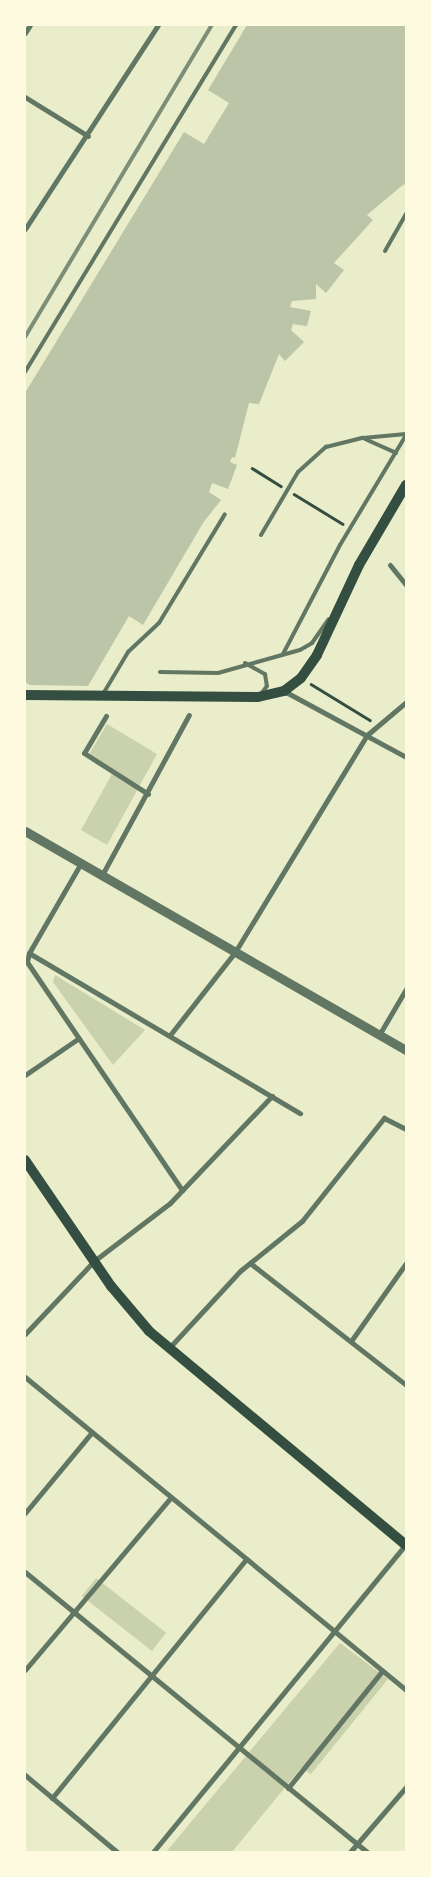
<!DOCTYPE html>
<style>
body{margin:0}
#map{position:relative;width:431px;height:1877px;overflow:hidden;background:#e9edc9;font-family:Helvetica,sans-serif}
div>[style]{position:absolute}
.green>*{inset:0;background:#cad2ad;transform-origin:0 0}
.building>*{inset:0;background:#bcc5a7}
.path>*{height:2.5px;margin:-1.25px;padding:0 1.25px;transform-origin:1.25px;border-radius:1.25px;background:#344e41}
.service>*{height:4px;margin:-2px;padding:0 2px;transform-origin:2px;border-radius:2px;background:#617663}
.minor>*{height:5px;margin:-2.5px;padding:0 2.5px;transform-origin:2.5px;border-radius:2.5px;background:#617663}
.tertiary>*{height:9px;margin:-4.5px;padding:0 4.5px;transform-origin:4.5px;border-radius:4.5px;background:#617663}
.secondary>*{height:10px;margin:-5px;padding:0 5px;transform-origin:5px;border-radius:5px;background:#344e41}
.rail>*{height:4px;margin:-2px;padding:0 2px;transform-origin:2px;border-radius:2px;background:#7c8e77}
span{translate:-50% -50%;white-space:nowrap;text-align:center;line-height:1.15;-webkit-text-stroke:4px #fefae0;paint-order:stroke}
.frame{position:absolute;inset:0;border:26px solid #fefae0;pointer-events:none}
</style>
<div id="map">
<div class="green">
<i style="clip-path:polygon(107px 724px,157px 754px,107px 845px,81px 830px,113px 772px,88px 756px)"></i>
<i style="clip-path:polygon(55px 975px,145px 1030px,113px 1065px,53px 982px)"></i>
<i style="left:96px;top:1578px;width:89px;height:23px;rotate:38deg"></i>
<i style="clip-path:polygon(340px 1643px,388px 1679px,311px 1774px,301px 1768px,232px 1852px,166px 1852px)"></i>
</div>
<div class="building">
<i style="clip-path:polygon(247px 25px,406px 25px,406px 186px,404px 184px,367px 215px,373px 220px,334px 263px,344px 270px,326px 293px,316px 284px,316px 299px,292px 301px,290px 307px,311px 311px,307px 326px,293px 324px,291px 330px,304px 342px,285px 361px,279px 354px,259px 404px,249px 403px,235px 458px,232px 457px,230px 462px,237px 465px,228px 489px,212px 483px,209px 492px,221px 500px,203px 523px,143px 625px,129px 616px,88px 686px,30px 685px,25px 682px,25px 393px,184px 132px,204px 144px,229px 103px,208px 90px)"></i>
</div>
<div class="path">
<i style="left:252px;top:468px;width:34px;rotate:32deg"></i>
<i style="left:294px;top:494px;width:57px;rotate:31.5deg"></i>
<i style="left:311px;top:684px;width:69px;rotate:31.4deg"></i>
</div>
<div class="service">
<i style="left:385px;top:251px;width:43px;rotate:-60.4deg"></i>
<i style="left:25px;top:372px;width:406px;rotate:-58.7deg"></i>
<i style="left:365px;top:439px;width:34px;rotate:24deg"></i>
<i style="left:261px;top:535px;width:73px;rotate:-59.6deg"></i>
<i style="left:298px;top:472px;width:38px;rotate:-42deg"></i>
<i style="left:326px;top:447px;width:38px;rotate:-14deg"></i>
<i style="left:363px;top:438px;width:43px;rotate:-5.3deg"></i>
<i style="left:283px;top:654px;width:123px;rotate:-62.4deg"></i>
<i style="left:340px;top:545px;width:128px;rotate:-59deg"></i>
<i style="left:245px;top:663px;width:23px;rotate:29deg"></i>
<i style="left:265px;top:674px;width:12px;rotate:81deg"></i>
<i style="left:267px;top:686px;width:10px;rotate:127deg"></i>
<i style="left:160px;top:672px;width:58px;rotate:1deg"></i>
<i style="left:218px;top:673px;width:85px;rotate:-15.7deg"></i>
<i style="left:300px;top:650px;width:14px;rotate:-30deg"></i>
<i style="left:312px;top:643px;width:29px;rotate:-55deg"></i>
<i style="left:103px;top:694px;width:49px;rotate:-59.2deg"></i>
<i style="left:128px;top:652px;width:42px;rotate:-43.1deg"></i>
<i style="left:159px;top:623px;width:127px;rotate:-58.8deg"></i>
</div>
<div class="minor">
<i style="left:25px;top:33px;width:9px;rotate:-58deg"></i>
<i style="left:25px;top:97px;width:74px;rotate:31.8deg"></i>
<i style="left:25px;top:229px;width:244px;rotate:-56.9deg"></i>
<i style="left:390px;top:565px;width:26px;rotate:51deg"></i>
<i style="left:284px;top:691px;width:139px;rotate:28.4deg"></i>
<i style="left:106px;top:716px;width:43px;rotate:120.7deg"></i>
<i style="left:84px;top:753px;width:76px;rotate:32.6deg"></i>
<i style="left:81px;top:863px;width:104px;rotate:120deg"></i>
<i style="left:29px;top:953px;width:9px;rotate:103deg"></i>
<i style="left:27px;top:962px;width:276px;rotate:55.8deg"></i>
<i style="left:102px;top:875px;width:182px;rotate:-61.5deg"></i>
<i style="left:29px;top:953px;width:315px;rotate:30.6deg"></i>
<i style="left:170px;top:1035px;width:105px;rotate:-51.9deg"></i>
<i style="left:235px;top:952px;width:254px;rotate:-58.7deg"></i>
<i style="left:367px;top:735px;width:51px;rotate:-40.2deg"></i>
<i style="left:379px;top:1035px;width:53px;rotate:-59.6deg"></i>
<i style="left:25px;top:1075px;width:65px;rotate:-34.4deg"></i>
<i style="left:250px;top:1263px;width:198px;rotate:38deg"></i>
<i style="left:25px;top:1334px;width:100px;rotate:-46.6deg"></i>
<i style="left:94px;top:1261px;width:96px;rotate:-37.3deg"></i>
<i style="left:170px;top:1203px;width:148px;rotate:-46.4deg"></i>
<i style="left:351px;top:1341px;width:95px;rotate:-54.8deg"></i>
<i style="left:169px;top:1348px;width:105px;rotate:-47.3deg"></i>
<i style="left:240px;top:1271px;width:80px;rotate:-38.9deg"></i>
<i style="left:302px;top:1221px;width:132px;rotate:-51.5deg"></i>
<i style="left:384px;top:1118px;width:25px;rotate:27deg"></i>
<i style="left:25px;top:1377px;width:493px;rotate:39.4deg"></i>
<i style="left:25px;top:1513px;width:105px;rotate:-50.4deg"></i>
<i style="left:25px;top:1572px;width:442px;rotate:39.3deg"></i>
<i style="left:25px;top:1670px;width:226px;rotate:-49.8deg"></i>
<i style="left:25px;top:1775px;width:120px;rotate:39.9deg"></i>
<i style="left:288px;top:1788px;width:150px;rotate:-51.2deg"></i>
<i style="left:52px;top:1798px;width:308px;rotate:-50.9deg"></i>
<i style="left:153px;top:1852px;width:399px;rotate:-50.6deg"></i>
<i style="left:350px;top:1852px;width:86px;rotate:-49.3deg"></i>
</div>
<div class="tertiary">
<i style="left:25px;top:831px;width:439px;rotate:29.9deg"></i>
</div>
<div class="secondary">
<i style="left:25px;top:695px;width:233px;rotate:0.5deg"></i>
<i style="left:258px;top:697px;width:27px;rotate:-13deg"></i>
<i style="left:284px;top:691px;width:21px;rotate:-37deg"></i>
<i style="left:301px;top:678px;width:28px;rotate:-55deg"></i>
<i style="left:317px;top:655px;width:99px;rotate:-65deg"></i>
<i style="left:359px;top:565px;width:93px;rotate:-59.6deg"></i>
<i style="left:25px;top:1160px;width:153px;rotate:55.7deg"></i>
<i style="left:111px;top:1286px;width:59px;rotate:49.8deg"></i>
<i style="left:149px;top:1331px;width:334px;rotate:39.8deg"></i>
</div>
<div class="rail">
<i style="left:25px;top:337px;width:364px;rotate:-59.1deg"></i>
</div>
<div class="frame"></div>
</div>
